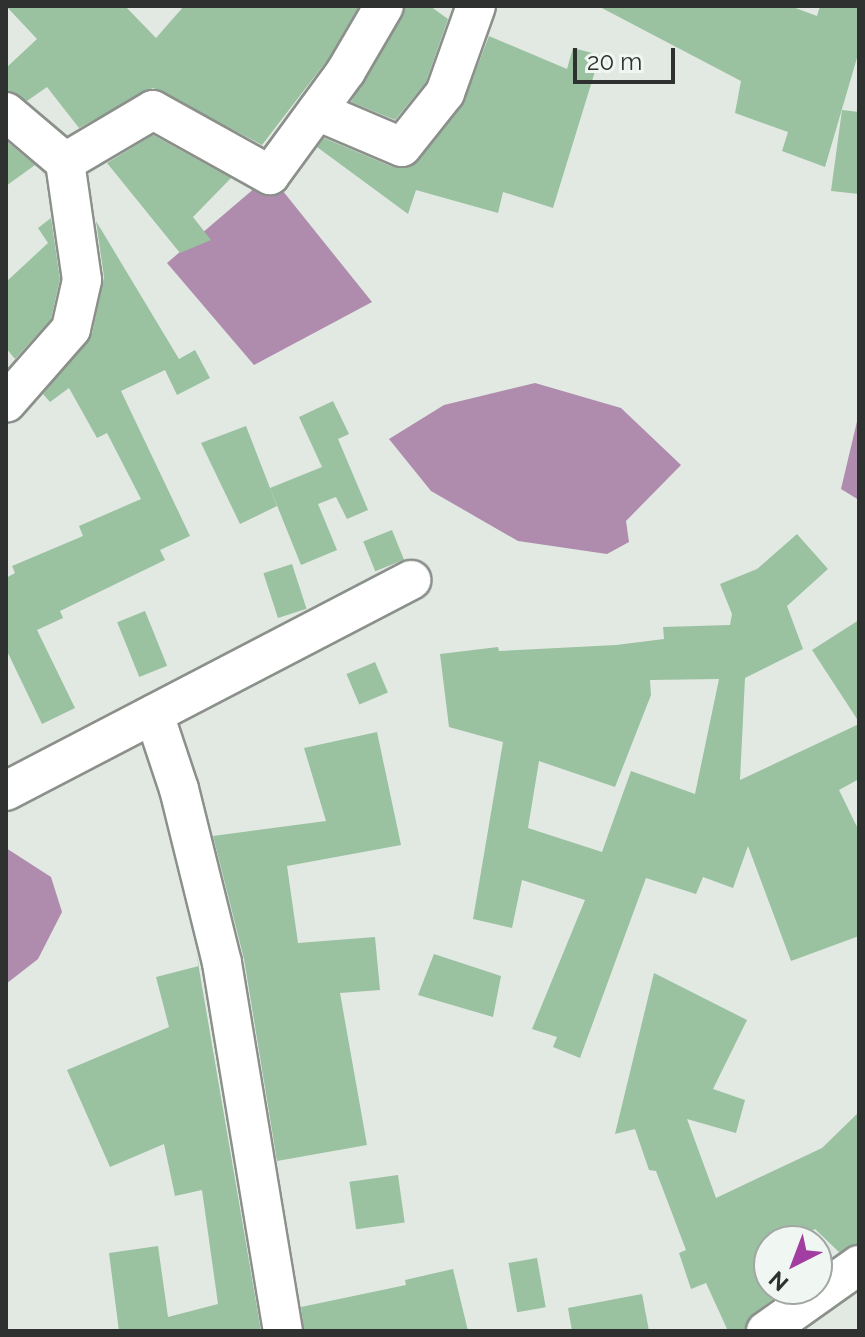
<!DOCTYPE html>
<style>
body{margin:0}
#map{position:relative;width:865px;height:1337px;overflow:hidden;background:#e2e9e3;font-family:Raleway,sans-serif}
div>[style]{position:absolute}
.water>*{inset:0;background:#af8bad}
.building>*{inset:0;background:#9ac1a0;transform-origin:0 0}
.roads{filter:drop-shadow(2px 0 #8b908b) drop-shadow(-2px 0 #8b908b) drop-shadow(0 2px #8b908b) drop-shadow(0 -2px #8b908b)}
.street>*{height:38px;margin:-19px;padding:0 19px;transform-origin:19px;border-radius:19px;background:#fff}
span{translate:-50% -50%;white-space:nowrap;text-align:center;line-height:1.15;-webkit-text-stroke:7px #f0f6f1;paint-order:stroke}
.frame{position:absolute;inset:0;border:8px solid #2e312f;pointer-events:none}
.north{position:absolute;left:753px;top:1225px;width:80px;height:80px;box-sizing:border-box;background:#f0f6f1;border:2px solid #a2a7a3;border-radius:50%;rotate:222deg;font-size:22px;font-weight:700;line-height:32px;text-align:center;color:#2e312f}
.north::after{content:'';display:block;margin:auto;width:28px;height:36px;background:#a23da1;clip-path:polygon(50% 0,100% 100%,50% 72%,0 100%)}
.scale{position:absolute;left:573px;top:48px;width:102px;height:36px;box-sizing:border-box;border:4px solid #2e312f;border-top:0;padding-left:10px;font-size:24px;line-height:28px;white-space:nowrap;color:#2e312f;-webkit-text-stroke:6px #f0f6f1;paint-order:stroke}
</style>
<div id="map">
<div class="water">
<i style="clip-path:polygon(270px 175px,372px 302px,254px 365px,167px 263px)"></i>
<i style="clip-path:polygon(535px 383px,621px 408px,681px 465px,626px 521px,629px 542px,607px 554px,518px 541px,431px 491px,389px 439px,444px 405px)"></i>
<i style="clip-path:polygon(859px 413px,859px 500px,841px 489px)"></i>
<i style="clip-path:polygon(6px 848px,51px 877px,62px 912px,38px 959px,6px 984px)"></i>
</div>
<div class="building">
<i style="clip-path:polygon(6px 6px,125px 6px,156px 38px,184px 6px,359px 6px,328px 59px,262px 145px,153px 88px,79px 128px,47px 87px,27px 101px,6px 91px,6px 68px,37px 39px)"></i>
<i style="clip-path:polygon(406px 6px,430px 6px,448px 19px,426px 82px,395px 120px,351px 102px)"></i>
<i style="clip-path:polygon(598px 6px,790px 6px,817px 16px,820px 6px,859px 6px,859px 51px,825px 167px,782px 151px,788px 132px,735px 113px,741px 81px)"></i>
<i style="clip-path:polygon(489px 36px,567px 69px,573px 48px,600px 55px,553px 208px,503px 192px,498px 213px,416px 190px,408px 214px,317px 147px,324px 138px,393px 167px,406px 168px,418px 161px,462px 106px)"></i>
<i style="clip-path:polygon(842px 110px,859px 112px,859px 194px,831px 191px)"></i>
<i style="clip-path:polygon(153px 135px,231px 178px,193px 217px,211px 240px,180px 253px,107px 163px)"></i>
<i style="clip-path:polygon(6px 141px,35px 165px,6px 186px)"></i>
<i style="clip-path:polygon(51px 218px,60px 279px,51px 319px,15px 359px,6px 348px,6px 282px,48px 243px,38px 228px)"></i>
<i style="clip-path:polygon(96px 221px,179px 359px,195px 350px,210px 378px,177px 395px,165px 370px,121px 391px,190px 536px,160px 550px,165px 560px,60px 611px,63px 618px,37px 630px,75px 708px,42px 724px,6px 649px,6px 578px,15px 573px,12px 566px,83px 536px,79px 526px,141px 499px,107px 433px,97px 438px,69px 388px,50px 402px,43px 394px,92px 334px,104px 277px)"></i>
<i style="clip-path:polygon(333px 401px,349px 434px,338px 439px,368px 510px,347px 519px,336px 497px,318px 504px,337px 550px,301px 565px,270px 488px,322px 467px,299px 417px)"></i>
<i style="clip-path:polygon(246px 426px,277px 506px,240px 524px,201px 443px)"></i>
<i style="left:392px;top:530px;width:32px;height:31px;rotate:68deg"></i>
<i style="clip-path:polygon(evenodd,797px 534px,828px 569px,787px 606px,803px 649px,745px 678px,740px 780px,859px 724px,859px 779px,839px 790px,859px 831px,859px 936px,791px 961px,748px 846px,733px 888px,703px 877px,696px 894px,646px 878px,580px 1058px,553px 1047px,557px 1037px,532px 1029px,585px 900px,522px 880px,512px 928px,473px 919px,503px 742px,449px 727px,440px 654px,498px 647px,499px 651px,616px 645px,664px 639px,663px 627px,730px 625px,732px 614px,720px 584px,757px 569px,797px 534px,719px 679px,695px 794px,631px 771px,602px 852px,528px 828px,539px 761px,615px 787px,651px 695px,650px 680px,719px 679px)"></i>
<i style="left:292px;top:564px;width:47px;height:30px;rotate:72deg"></i>
<i style="left:145px;top:611px;width:59px;height:30px;rotate:68deg"></i>
<i style="clip-path:polygon(859px 620px,859px 722px,812px 650px)"></i>
<i style="left:375px;top:662px;width:33px;height:31px;rotate:67deg"></i>
<i style="clip-path:polygon(377px 732px,401px 845px,287px 866px,298px 943px,375px 937px,380px 990px,340px 993px,367px 1145px,277px 1161px,244px 959px,213px 836px,326px 821px,304px 748px)"></i>
<i style="clip-path:polygon(196px 951px,261px 1331px,119px 1331px,109px 1253px,158px 1246px,168px 1317px,218px 1304px,202px 1190px,175px 1196px,164px 1144px,110px 1167px,67px 1070px,169px 1027px,156px 977px,199px 966px)"></i>
<i style="clip-path:polygon(434px 954px,501px 976px,493px 1017px,418px 995px)"></i>
<i style="clip-path:polygon(654px 973px,747px 1020px,713px 1089px,745px 1100px,736px 1133px,687px 1119px,716px 1198px,822px 1148px,859px 1112px,859px 1243px,839px 1252px,815px 1229px,794px 1241px,769px 1241px,769px 1289px,778px 1295px,753px 1314px,744px 1331px,728px 1331px,706px 1283px,691px 1289px,679px 1253px,686px 1250px,656px 1171px,649px 1170px,635px 1129px,615px 1134px)"></i>
<i style="left:398px;top:1175px;width:48px;height:49px;rotate:82deg"></i>
<i style="left:537px;top:1258px;width:50px;height:29px;rotate:80deg"></i>
<i style="clip-path:polygon(453px 1269px,468px 1331px,304px 1331px,301px 1307px,406px 1285px,405px 1280px)"></i>
<i style="clip-path:polygon(642px 1294px,649px 1331px,572px 1331px,568px 1308px)"></i>
</div>
<div class="roads">
<div class="street">
<i style="left:317px;top:111px;width:92px;rotate:23deg"></i>
<i style="left:402px;top:147px;width:69px;rotate:-51.5deg"></i>
<i style="left:445px;top:93px;width:92px;rotate:-70.4deg"></i>
<i style="left:6px;top:112px;width:77px;rotate:40.3deg"></i>
<i style="left:65px;top:162px;width:119px;rotate:81.8deg"></i>
<i style="left:82px;top:280px;width:50px;rotate:102.7deg"></i>
<i style="left:71px;top:329px;width:98px;rotate:131.3deg"></i>
<i style="left:65px;top:162px;width:102px;rotate:-30.6deg"></i>
<i style="left:153px;top:110px;width:134px;rotate:29.1deg"></i>
<i style="left:270px;top:175px;width:129px;rotate:-53.8deg"></i>
<i style="left:346px;top:71px;width:75px;rotate:-59.7deg"></i>
<i style="left:154px;top:714px;width:79px;rotate:71.6deg"></i>
<i style="left:179px;top:789px;width:179px;rotate:76.1deg"></i>
<i style="left:222px;top:963px;width:373px;rotate:80.6deg"></i>
<i style="left:6px;top:791px;width:457px;rotate:-27.5deg"></i>
<i style="left:766px;top:1331px;width:114px;rotate:-35.4deg"></i>
</div>
</div>
<div class="frame"></div>
<div class="north">N</div>
<div class="scale">20 m</div>
</div>
